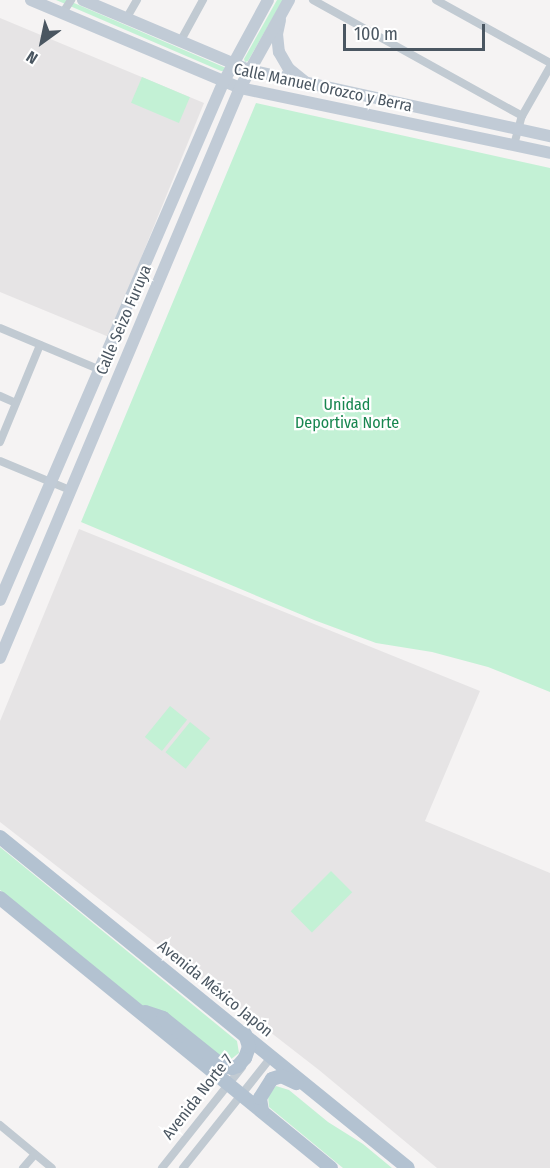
<!DOCTYPE html>
<meta charset="utf-8">
<style>
body{margin:0}
#map{position:relative;width:550px;height:1168px;overflow:hidden;background:#f5f3f3;font-family:"Fira Sans Condensed",sans-serif}
div>[style]{position:absolute}
.education>*{inset:0;background:#e6e4e5}
.green>*{inset:0;background:#c3f1d5;transform-origin:0 0}
.street>*{height:8px;margin:-4px;padding:0 4px;transform-origin:4px;border-radius:4px;background:#c1cad2}
.secondary>*{height:12px;margin:-6px;padding:0 6px;transform-origin:6px;border-radius:6px;background:#c1cbd6}
.primary>*{height:14px;margin:-7px;padding:0 7px;transform-origin:7px;border-radius:7px;background:#b3c2d1}
span{translate:-50% -50%;white-space:nowrap;text-align:center;line-height:1.15;-webkit-text-stroke:4.5px #fff;paint-order:stroke}
.street-label{font-size:16px;color:#4a5661}
.park-label{font-size:16px;color:#17864f}
.north{position:absolute;left:12px;top:12px;width:60px;height:60px;-webkit-text-stroke:4px #fff;paint-order:stroke;rotate:213deg;font-size:16px;font-weight:700;line-height:24px;text-align:center;color:#4a5661}
.north::after{content:'';display:block;margin:auto;width:21px;height:27px;background:#4a5661;clip-path:polygon(50% 0,100% 100%,50% 72%,0 100%)}
.scale{position:absolute;left:343px;top:24px;width:142px;height:27px;box-sizing:border-box;border:3px solid #4a5661;border-top:0;padding-left:8px;font-size:18px;line-height:21px;white-space:nowrap;color:#4a5661;-webkit-text-stroke:4px #fff;paint-order:stroke}
</style>
<div id="map">
<div class="education">
<i style="clip-path:polygon(0 18px,204px 103px,109px 337px,0 292px)"></i>
<i style="clip-path:polygon(79px 529px,480px 691px,425px 821px,550px 873px,550px 1168px,437px 1168px,319px 1070px,0 822px,0 721px)"></i>
</div>
<div class="green">
<i style="clip-path:polygon(56px 0,67px 0,226px 68px,225px 71px,221px 71px)"></i>
<i style="clip-path:polygon(277px 0,283px 0,248px 61px,245px 62px,244px 59px)"></i>
<i style="left:142px;top:77px;width:52px;height:28px;rotate:23deg"></i>
<i style="clip-path:polygon(256px 103px,550px 168px,550px 692px,488px 667px,432px 652px,376px 643px,314px 620px,81px 522px)"></i>
<i style="left:170px;top:706px;width:22px;height:40px;rotate:39deg"></i>
<i style="left:190px;top:722px;width:26px;height:39px;rotate:39deg"></i>
<i style="clip-path:polygon(0 847px,237px 1041px,239px 1053px,226px 1063px,141px 1005px,0 890px)"></i>
<i style="left:331px;top:871px;width:30px;height:57px;rotate:45deg"></i>
<i style="clip-path:polygon(276px 1086px,289px 1090px,328px 1122px,363px 1144px,392px 1168px,343px 1168px,269px 1107px,268px 1096px)"></i>
</div>
<div class="street">
<i style="left:313px;top:0;width:239px;rotate:29deg"></i>
<i style="left:436px;top:0;width:130px;rotate:28.9deg"></i>
<i style="left:62px;top:14px;width:17px;rotate:-57deg"></i>
<i style="left:126px;top:19px;width:22px;rotate:-60deg"></i>
<i style="left:180px;top:42px;width:48px;rotate:-61.3deg"></i>
<i style="left:514px;top:145px;width:30px;rotate:-75deg"></i>
<i style="left:522px;top:116px;width:56px;rotate:-60.3deg"></i>
<i style="left:0;top:328px;width:106px;rotate:22.7deg"></i>
<i style="left:0;top:396px;width:17px;rotate:24deg"></i>
<i style="left:0;top:442px;width:105px;rotate:-67.6deg"></i>
<i style="left:0;top:461px;width:76px;rotate:22.5deg"></i>
<i style="left:0;top:1125px;width:67px;rotate:39.6deg"></i>
<i style="left:23px;top:1168px;width:18px;rotate:-49deg"></i>
<i style="left:162px;top:1168px;width:129px;rotate:-51.6deg"></i>
<i style="left:183px;top:1168px;width:143px;rotate:-51.5deg"></i>
</div>
<div class="secondary">
<i style="left:31px;top:0;width:227px;rotate:22.8deg"></i>
<i style="left:240px;top:88px;width:317px;rotate:11.8deg"></i>
<i style="left:83px;top:0;width:180px;rotate:22.9deg"></i>
<i style="left:249px;top:70px;width:308px;rotate:12.4deg"></i>
<i style="left:280px;top:20px;width:14px;rotate:102deg"></i>
<i style="left:277px;top:34px;width:18px;rotate:84deg"></i>
<i style="left:279px;top:52px;width:20px;rotate:60deg"></i>
<i style="left:289px;top:69px;width:21px;rotate:39deg"></i>
<i style="left:0;top:600px;width:563px;rotate:-66.67deg"></i>
<i style="left:223px;top:83px;width:94px;rotate:-61.5deg"></i>
<i style="left:0;top:658px;width:618px;rotate:-67.17deg"></i>
<i style="left:240px;top:88px;width:101px;rotate:-60.9deg"></i>
</div>
<div class="primary">
<i style="left:0;top:837px;width:525px;rotate:39.05deg"></i>
<i style="left:0;top:898px;width:427px;rotate:39.2deg"></i>
<i style="left:145px;top:1012px;width:19px;rotate:18deg"></i>
<i style="left:163px;top:1018px;width:77px;rotate:38.7deg"></i>
<i style="left:223px;top:1066px;width:9px;rotate:13deg"></i>
<i style="left:232px;top:1068px;width:6px;rotate:-18deg"></i>
<i style="left:238px;top:1066px;width:11px;rotate:-49deg"></i>
<i style="left:245px;top:1058px;width:12px;rotate:-70deg"></i>
<i style="left:249px;top:1047px;width:14px;rotate:-107deg"></i>
<i style="left:262px;top:1111px;width:13px;rotate:-99deg"></i>
<i style="left:260px;top:1098px;width:22px;rotate:-58deg"></i>
<i style="left:272px;top:1079px;width:9px;rotate:-18deg"></i>
<i style="left:281px;top:1076px;width:17px;rotate:25deg"></i>
</div>
<div class="street-label">
<span style="left:323px;top:88px;rotate:12deg">Calle Manuel Orozco y Berra</span>
<span style="left:124px;top:320px;rotate:-67deg">Calle Seizo Furuya</span>
<span style="left:215px;top:989px;rotate:39deg">Avenida México Japón</span>
<span style="left:198px;top:1097px;rotate:-52deg">Avenida Norte 7</span>
</div>
<div class="park-label">
<span style="left:347px;top:414px">Unidad<br>Deportiva Norte</span>
</div>
<div class="north">N</div>
<div class="scale">100 m</div>
</div>
